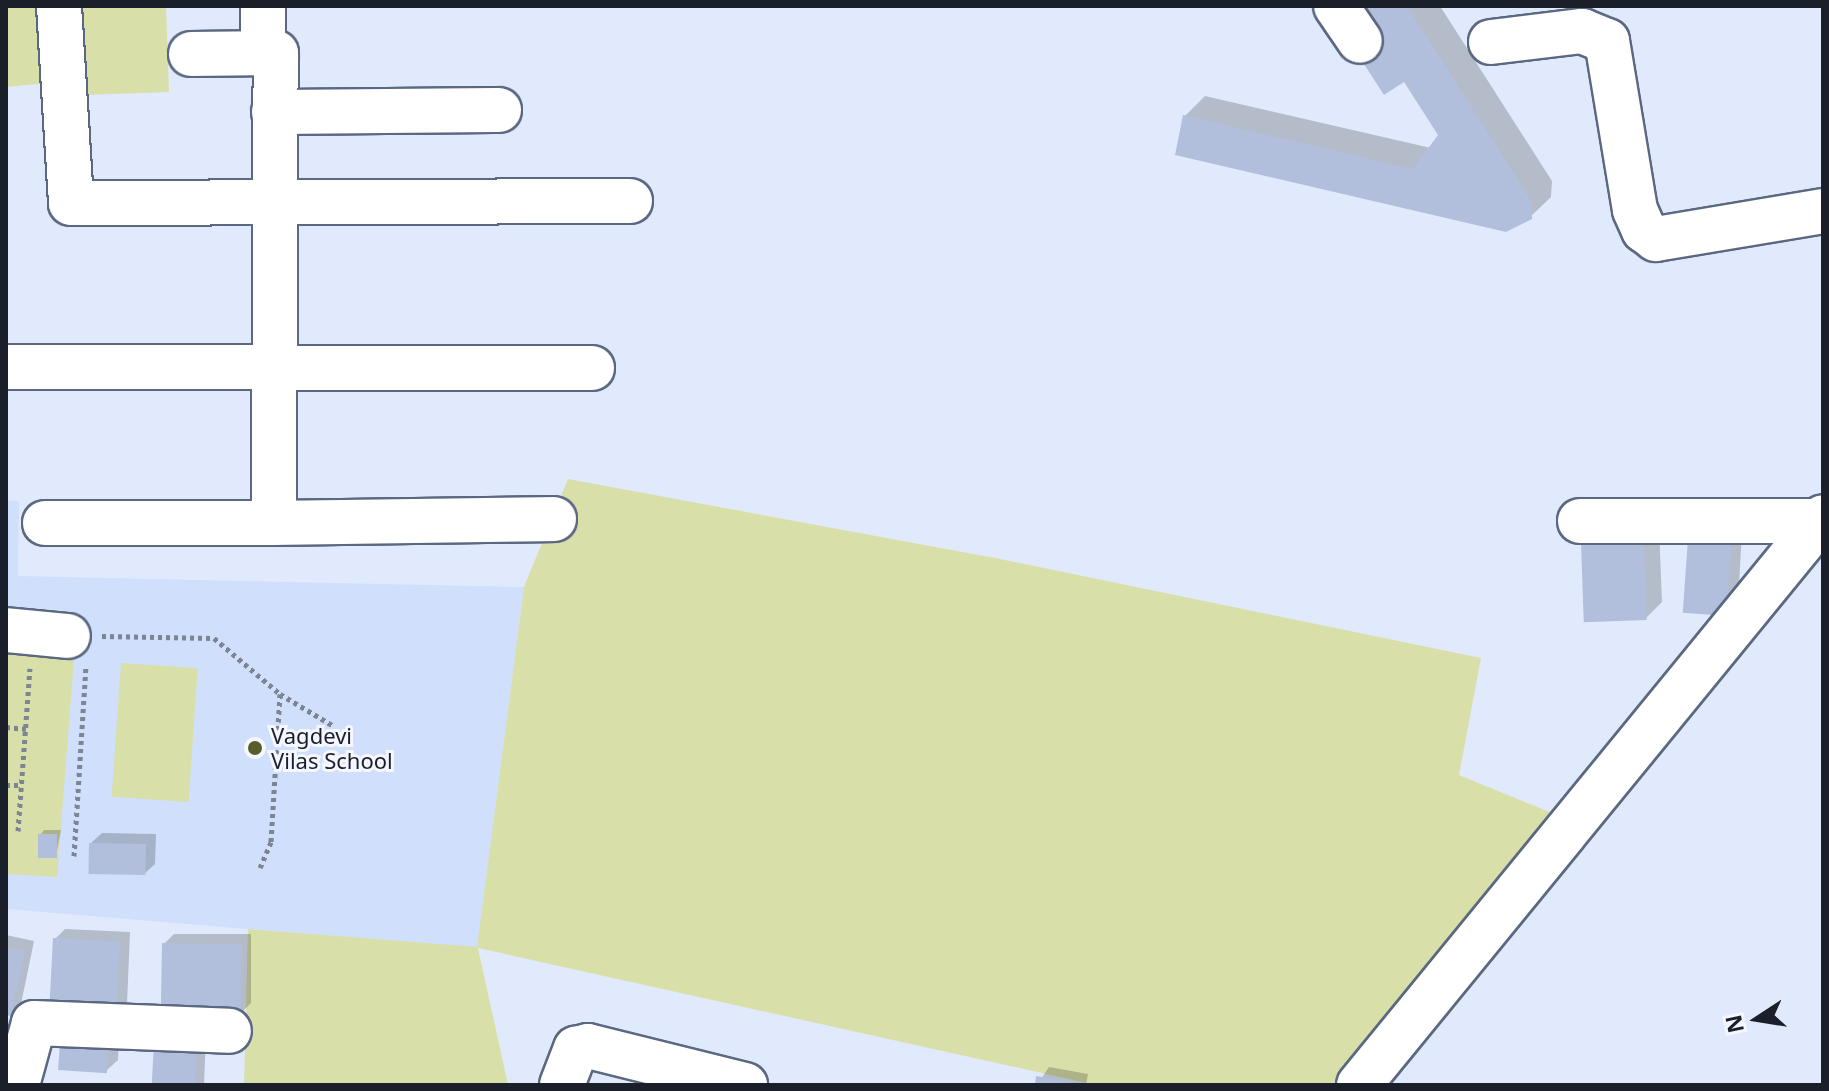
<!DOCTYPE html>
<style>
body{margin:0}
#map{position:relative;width:1829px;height:1091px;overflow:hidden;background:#e1eafc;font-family:"Noto Sans",sans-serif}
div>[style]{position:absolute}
.built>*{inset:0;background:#d0dffb}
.green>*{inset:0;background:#d9dfa9;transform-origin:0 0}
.shadow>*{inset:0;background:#0003}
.building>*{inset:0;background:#b1bfdc;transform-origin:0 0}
.path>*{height:5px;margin-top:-2.5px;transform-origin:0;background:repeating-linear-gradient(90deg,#7d8492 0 4px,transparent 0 8px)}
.roads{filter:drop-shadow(2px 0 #5b6881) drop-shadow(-2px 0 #5b6881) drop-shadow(0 2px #5b6881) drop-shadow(0 -2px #5b6881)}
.minor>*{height:44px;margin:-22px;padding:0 22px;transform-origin:22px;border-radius:22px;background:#fff}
.dots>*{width:22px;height:22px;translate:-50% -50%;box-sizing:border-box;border:4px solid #f4f7fd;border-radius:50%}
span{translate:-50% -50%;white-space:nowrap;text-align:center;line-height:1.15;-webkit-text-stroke:6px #f4f7fd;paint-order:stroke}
.poi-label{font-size:22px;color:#1a1f2a}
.left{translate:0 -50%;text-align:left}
.frame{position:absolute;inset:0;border:8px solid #1a1f2a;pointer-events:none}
.north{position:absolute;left:1717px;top:979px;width:80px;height:80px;-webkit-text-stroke:6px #f4f7fd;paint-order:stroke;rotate:258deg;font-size:22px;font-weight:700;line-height:32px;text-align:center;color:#1a1f2a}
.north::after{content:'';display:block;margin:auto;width:28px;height:36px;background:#1a1f2a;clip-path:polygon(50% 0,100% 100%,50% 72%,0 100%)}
</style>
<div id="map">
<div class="built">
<i style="clip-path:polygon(6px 500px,19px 501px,18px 576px,524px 587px,477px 948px,6px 909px)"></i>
</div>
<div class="green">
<i style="clip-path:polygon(6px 6px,166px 6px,169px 92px,86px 95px,38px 84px,6px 87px)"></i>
<i style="clip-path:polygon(568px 479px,995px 558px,1481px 658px,1459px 775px,1552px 813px,1338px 1085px,1096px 1085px,478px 948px,508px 1085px,244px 1085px,248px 929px,477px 947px,524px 587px)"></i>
<i style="clip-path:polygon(6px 642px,75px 647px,57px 877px,6px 874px)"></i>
<i style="left:121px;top:663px;width:77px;height:134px;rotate:4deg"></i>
</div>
<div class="shadow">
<i style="clip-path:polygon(1362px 6px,1440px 6px,1552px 181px,1551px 197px,1530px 217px,1185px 116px,1205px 96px,1431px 148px,1440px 135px,1404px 79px,1365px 61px,1385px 42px)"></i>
<i style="clip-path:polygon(1659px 527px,1662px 602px,1646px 618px,1583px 545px,1599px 530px)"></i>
<i style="clip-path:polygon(1700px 529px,1742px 531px,1738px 603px,1728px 613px)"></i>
<i style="clip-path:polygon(44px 830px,61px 830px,56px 856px,40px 835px)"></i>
<i style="clip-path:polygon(102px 833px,156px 834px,155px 864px,144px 874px,91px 843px)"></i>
<i style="clip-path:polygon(65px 929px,130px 932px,127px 1004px,117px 1014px,55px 939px)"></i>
<i style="clip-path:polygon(174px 934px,251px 934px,251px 1003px,241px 1013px,164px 944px)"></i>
<i style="clip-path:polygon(6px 935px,34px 941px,21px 1004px,10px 1014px,6px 1013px)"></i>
<i style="clip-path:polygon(72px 1033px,119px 1035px,118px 1060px,107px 1070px)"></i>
<i style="clip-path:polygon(206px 1034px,204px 1085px,154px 1085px)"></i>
<i style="clip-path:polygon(1049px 1067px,1088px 1074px,1086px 1085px,1037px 1085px)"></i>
</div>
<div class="building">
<i style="clip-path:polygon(1360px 6px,1407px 6px,1532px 202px,1532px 219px,1506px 232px,1175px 155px,1183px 115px,1413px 169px,1438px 135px,1404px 82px,1384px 95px,1362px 61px,1385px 46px)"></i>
<i style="left:1688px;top:538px;width:44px;height:75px;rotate:4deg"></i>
<i style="left:1644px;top:542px;width:78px;height:63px;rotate:88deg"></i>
<i style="left:38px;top:834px;width:19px;height:24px"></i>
<i style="left:89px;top:843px;width:57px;height:31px;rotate:1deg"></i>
<i style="left:53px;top:938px;width:67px;height:76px;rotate:3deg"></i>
<i style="left:162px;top:943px;width:80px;height:72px;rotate:1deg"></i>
<i style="clip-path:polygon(6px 947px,25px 951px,11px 1016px,6px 1015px)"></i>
<i style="left:60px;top:1042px;width:49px;height:28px;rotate:4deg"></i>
<i style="left:154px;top:1042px;width:43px;height:43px;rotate:3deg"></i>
<i style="clip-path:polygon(1036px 1076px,1077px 1083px,1077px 1085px,1035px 1085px)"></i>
</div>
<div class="path">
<i style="left:102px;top:636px;width:112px;rotate:1deg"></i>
<i style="left:214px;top:638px;width:87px;rotate:40.3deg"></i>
<i style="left:280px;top:694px;width:148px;rotate:93.5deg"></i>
<i style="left:271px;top:842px;width:28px;rotate:113deg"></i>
<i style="left:280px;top:694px;width:61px;rotate:30.8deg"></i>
<i style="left:6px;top:727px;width:20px;rotate:6deg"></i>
<i style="left:6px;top:785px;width:16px"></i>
<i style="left:18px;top:831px;width:163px;rotate:-85.8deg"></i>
<i style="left:74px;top:856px;width:190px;rotate:-86.4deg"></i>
</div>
<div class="roads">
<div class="minor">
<i style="left:59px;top:6px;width:197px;rotate:86.5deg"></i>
<i style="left:71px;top:203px;width:559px;rotate:-0.2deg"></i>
<i style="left:1336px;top:6px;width:42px;rotate:55.6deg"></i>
<i style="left:1491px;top:42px;width:92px;rotate:-6.9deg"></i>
<i style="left:1582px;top:31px;width:27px;rotate:22deg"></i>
<i style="left:1607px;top:41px;width:171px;rotate:80.6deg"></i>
<i style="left:1635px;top:210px;width:22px;rotate:66deg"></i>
<i style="left:1644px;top:230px;width:15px;rotate:37deg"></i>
<i style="left:1656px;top:239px;width:169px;rotate:-9.5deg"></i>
<i style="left:263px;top:53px;width:47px;rotate:-90deg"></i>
<i style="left:274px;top:112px;width:225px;rotate:-0.5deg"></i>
<i style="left:6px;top:367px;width:586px;rotate:0.1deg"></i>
<i style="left:1580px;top:521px;width:239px"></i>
<i style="left:45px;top:523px;width:229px"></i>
<i style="left:274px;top:523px;width:470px;rotate:-89.8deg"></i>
<i style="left:276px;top:53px;width:85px;rotate:179.3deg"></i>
<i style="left:274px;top:523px;width:280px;rotate:-0.8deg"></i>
<i style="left:6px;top:630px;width:62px;rotate:5.5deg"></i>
<i style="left:17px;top:1085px;width:64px;rotate:-74.7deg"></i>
<i style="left:34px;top:1023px;width:195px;rotate:2.3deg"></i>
<i style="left:562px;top:1085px;width:39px;rotate:-69deg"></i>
<i style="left:576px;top:1049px;width:12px;rotate:-14deg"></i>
<i style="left:588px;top:1046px;width:162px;rotate:14deg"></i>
<i style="left:1359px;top:1085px;width:733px;rotate:-50.75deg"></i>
</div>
</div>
<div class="dots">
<i style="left:255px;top:748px;background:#595d2b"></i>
</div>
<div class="poi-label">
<span class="left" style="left:271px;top:748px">Vagdevi<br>Vilas School</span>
</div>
<div class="frame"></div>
<div class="north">N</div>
</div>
